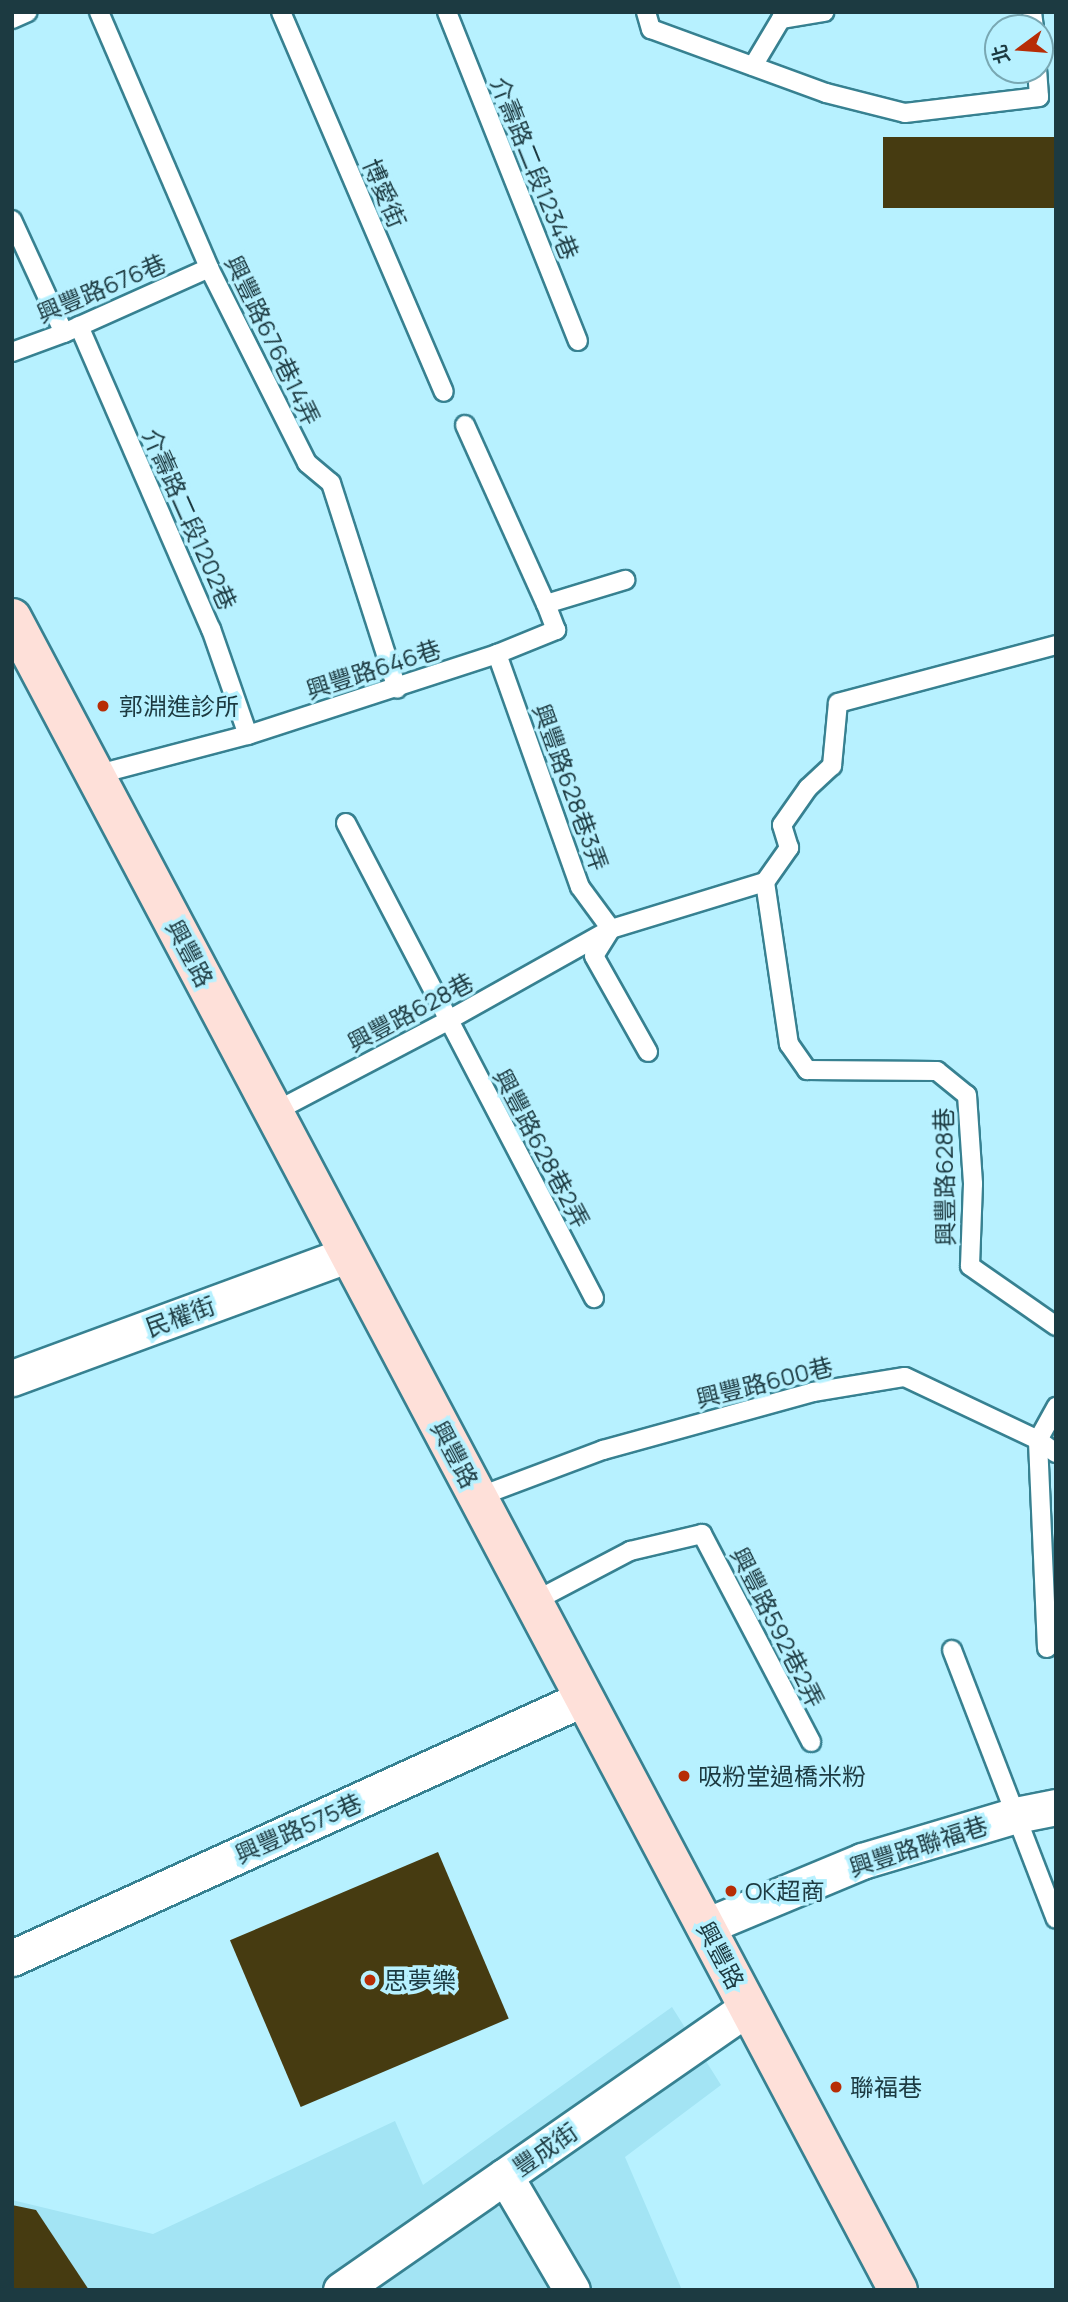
<!DOCTYPE html>
<meta charset="utf-8">
<style>
body{margin:0}
#map{position:relative;width:1068px;height:2302px;overflow:hidden;background:#b7f1ff;font-family:Manrope,"Noto Sans TC",sans-serif}
div>[style]{position:absolute}
.built>*{inset:0;background:#a3e4f4}
.building>*{inset:0;background:#463b11;transform-origin:0 0}
.roads{filter:drop-shadow(2px 0 #378191) drop-shadow(-2px 0 #378191) drop-shadow(0 2px #378191) drop-shadow(0 -2px #378191)}
.lane>*{height:18px;margin:-9px;padding:0 9px;transform-origin:9px;border-radius:9px;background:#fff}
.street>*{height:35px;margin:-17.5px;padding:0 17.5px;transform-origin:17.5px;border-radius:17.5px;background:#fff}
.secondary>*{height:38px;margin:-19px;padding:0 19px;transform-origin:19px;border-radius:19px;background:#fee0d9}
.dots>*{width:19px;height:19px;translate:-50% -50%;box-sizing:border-box;border:4px solid #b7f1ff;border-radius:50%}
span{translate:-50% -50%;white-space:nowrap;text-align:center;line-height:1.15;-webkit-text-stroke:7px #b7f1ff;paint-order:stroke}
.street-label{font-size:24px;color:#1c3a41}
.poi-label{font-size:24px;color:#1c3a41}
.left{translate:0 -50%;text-align:left}
.frame{position:absolute;inset:0;border:14px solid #1c3a41;pointer-events:none}
.north{position:absolute;left:984px;top:14px;width:70px;height:70px;box-sizing:border-box;background:#b7f1ff;border:2px solid #79a8b3;border-radius:50%;rotate:254deg;font-size:19px;font-weight:700;line-height:28px;text-align:center;color:#1c3a41}
.north::after{content:'';display:block;margin:auto;width:24px;height:32px;background:#b72d06;clip-path:polygon(50% 0,100% 100%,50% 72%,0 100%)}
</style>
<div id="map">
<div class="built">
<i style="clip-path:polygon(672px 2007px,721px 2085px,625px 2157px,682px 2290px,12px 2290px,12px 2200px,153px 2234px,395px 2121px,423px 2185px)"></i>
</div>
<div class="building">
<i style="left:1056px;top:137px;width:71px;height:173px;rotate:90deg"></i>
<i style="left:438px;top:1852px;width:181px;height:226px;rotate:67deg"></i>
<i style="clip-path:polygon(12px 2205px,36px 2210px,89px 2290px,12px 2290px)"></i>
</div>
<div class="roads">
<div class="lane">
<i style="left:99px;top:12px;width:279px;rotate:66.7deg"></i>
<i style="left:209px;top:268px;width:218px;rotate:63.3deg"></i>
<i style="left:307px;top:463px;width:31px;rotate:40deg"></i>
<i style="left:331px;top:483px;width:216px;rotate:72.2deg"></i>
<i style="left:281px;top:12px;width:413px;rotate:66.8deg"></i>
<i style="left:447px;top:12px;width:354px;rotate:68.3deg"></i>
<i style="left:646px;top:12px;width:18px;rotate:74deg"></i>
<i style="left:651px;top:29px;width:186px;rotate:20.1deg"></i>
<i style="left:826px;top:93px;width:81px;rotate:14.2deg"></i>
<i style="left:905px;top:113px;width:135px;rotate:-6.8deg"></i>
<i style="left:1039px;top:97px;width:27px;rotate:-94deg"></i>
<i style="left:1032px;top:12px;width:16px;rotate:83deg"></i>
<i style="left:12px;top:19px;width:17px;rotate:-24deg"></i>
<i style="left:753px;top:66px;width:55px;rotate:-59.2deg"></i>
<i style="left:781px;top:19px;width:44px;rotate:-9.2deg"></i>
<i style="left:12px;top:220px;width:124px;rotate:65.3deg"></i>
<i style="left:79px;top:326px;width:331px;rotate:66.5deg"></i>
<i style="left:211px;top:629px;width:112px;rotate:70.8deg"></i>
<i style="left:12px;top:352px;width:55px;rotate:-20.1deg"></i>
<i style="left:64px;top:333px;width:159px;rotate:-24.1deg"></i>
<i style="left:465px;top:425px;width:196px;rotate:65.7deg"></i>
<i style="left:497px;top:654px;width:247px;rotate:70.4deg"></i>
<i style="left:580px;top:887px;width:52px;rotate:53.6deg"></i>
<i style="left:95px;top:775px;width:158px;rotate:-14.7deg"></i>
<i style="left:248px;top:735px;width:262px;rotate:-18deg"></i>
<i style="left:497px;top:654px;width:64px;rotate:-22.1deg"></i>
<i style="left:556px;top:630px;width:28px;rotate:-111deg"></i>
<i style="left:546px;top:604px;width:83px;rotate:-16.9deg"></i>
<i style="left:346px;top:823px;width:536px;rotate:62.43deg"></i>
<i style="left:765px;top:882px;width:164px;rotate:81.6deg"></i>
<i style="left:789px;top:1044px;width:32px;rotate:55deg"></i>
<i style="left:807px;top:1070px;width:130px;rotate:0.4deg"></i>
<i style="left:937px;top:1071px;width:38px;rotate:39deg"></i>
<i style="left:967px;top:1095px;width:89px;rotate:86.1deg"></i>
<i style="left:973px;top:1184px;width:82px;rotate:92.1deg"></i>
<i style="left:970px;top:1266px;width:105px;rotate:34.9deg"></i>
<i style="left:609px;top:932px;width:28px;rotate:122deg"></i>
<i style="left:594px;top:956px;width:110px;rotate:60.6deg"></i>
<i style="left:274px;top:1112px;width:195px;rotate:-27.7deg"></i>
<i style="left:447px;top:1021px;width:188px;rotate:-29.3deg"></i>
<i style="left:611px;top:929px;width:161px;rotate:-17deg"></i>
<i style="left:765px;top:882px;width:42px;rotate:-54.8deg"></i>
<i style="left:789px;top:848px;width:24px;rotate:-107deg"></i>
<i style="left:782px;top:825px;width:45px;rotate:-54.9deg"></i>
<i style="left:808px;top:788px;width:33px;rotate:-43deg"></i>
<i style="left:832px;top:766px;width:63px;rotate:-84.6deg"></i>
<i style="left:838px;top:703px;width:226px;rotate:-14.9deg"></i>
<i style="left:478px;top:1497px;width:134px;rotate:-20.6deg"></i>
<i style="left:603px;top:1450px;width:218px;rotate:-15.4deg"></i>
<i style="left:813px;top:1392px;width:93px;rotate:-9.3deg"></i>
<i style="left:905px;top:1377px;width:147px;rotate:25.3deg"></i>
<i style="left:1038px;top:1440px;width:22px;rotate:36deg"></i>
<i style="left:533px;top:1602px;width:110px;rotate:-27.7deg"></i>
<i style="left:630px;top:1551px;width:74px;rotate:-13.3deg"></i>
<i style="left:702px;top:1534px;width:235px;rotate:62.3deg"></i>
<i style="left:1047px;top:1648px;width:208px;rotate:-92.5deg"></i>
<i style="left:1038px;top:1440px;width:38px;rotate:-61deg"></i>
<i style="left:952px;top:1650px;width:288px;rotate:68.9deg"></i>
</div>
<div class="street">
<i style="left:12px;top:1378px;width:359px;rotate:-20.2deg"></i>
<i style="left:706px;top:1926px;width:169px;rotate:-22.6deg"></i>
<i style="left:862px;top:1861px;width:161px;rotate:-16.6deg"></i>
<i style="left:1016px;top:1815px;width:41px;rotate:-11.3deg"></i>
<i style="left:12px;top:1958px;width:628px;rotate:-24.44deg"></i>
<i style="left:505px;top:2176px;width:132px;rotate:59.6deg"></i>
<i style="left:341px;top:2290px;width:496px;rotate:-34.8deg"></i>
</div>
<div class="secondary">
<i style="left:12px;top:618px;width:1892px;rotate:62.08deg"></i>
</div>
</div>
<div class="dots">
<i style="left:103px;top:706px;background:#b72d06"></i>
<i style="left:684px;top:1776px;background:#b72d06"></i>
<i style="left:731px;top:1891px;background:#b72d06"></i>
<i style="left:370px;top:1980px;background:#b72d06"></i>
<i style="left:836px;top:2087px;background:#b72d06"></i>
</div>
<div class="street-label">
<span style="left:535px;top:168px;rotate:68deg">介壽路二段1234巷</span>
<span style="left:385px;top:193px;rotate:67deg">博愛街</span>
<span style="left:101px;top:288px;rotate:-23deg">興豐路676巷</span>
<span style="left:273px;top:340px;rotate:64deg">興豐路676巷14弄</span>
<span style="left:190px;top:519px;rotate:66deg">介壽路二段1202巷</span>
<span style="left:373px;top:669px;rotate:-18deg">興豐路646巷</span>
<span style="left:571px;top:787px;rotate:70deg">興豐路628巷3弄</span>
<span style="left:190px;top:953px;rotate:62deg">興豐路</span>
<span style="left:410px;top:1012px;rotate:-28deg">興豐路628巷</span>
<span style="left:542px;top:1148px;rotate:62deg">興豐路628巷2弄</span>
<span style="left:944px;top:1177px;rotate:-91deg">興豐路628巷</span>
<span style="left:180px;top:1316px;rotate:-20deg">民權街</span>
<span style="left:764px;top:1382px;rotate:-14deg">興豐路600巷</span>
<span style="left:455px;top:1454px;rotate:62deg">興豐路</span>
<span style="left:778px;top:1627px;rotate:63deg">興豐路592巷2弄</span>
<span style="left:298px;top:1828px;rotate:-24deg">興豐路575巷</span>
<span style="left:918px;top:1846px;rotate:-18deg">興豐路聯福巷</span>
<span style="left:721px;top:1955px;rotate:62deg">興豐路</span>
<span style="left:545px;top:2149px;rotate:-35deg">豐成街</span>
</div>
<div class="poi-label">
<span class="left" style="left:119px;top:706px">郭淵進診所</span>
<span class="left" style="left:698px;top:1776px">吸粉堂過橋米粉</span>
<span class="left" style="left:745px;top:1891px">OK超商</span>
<span class="left" style="left:384px;top:1980px">思夢樂</span>
<span class="left" style="left:850px;top:2087px">聯福巷</span>
</div>
<div class="frame"></div>
<div class="north">北</div>
</div>
